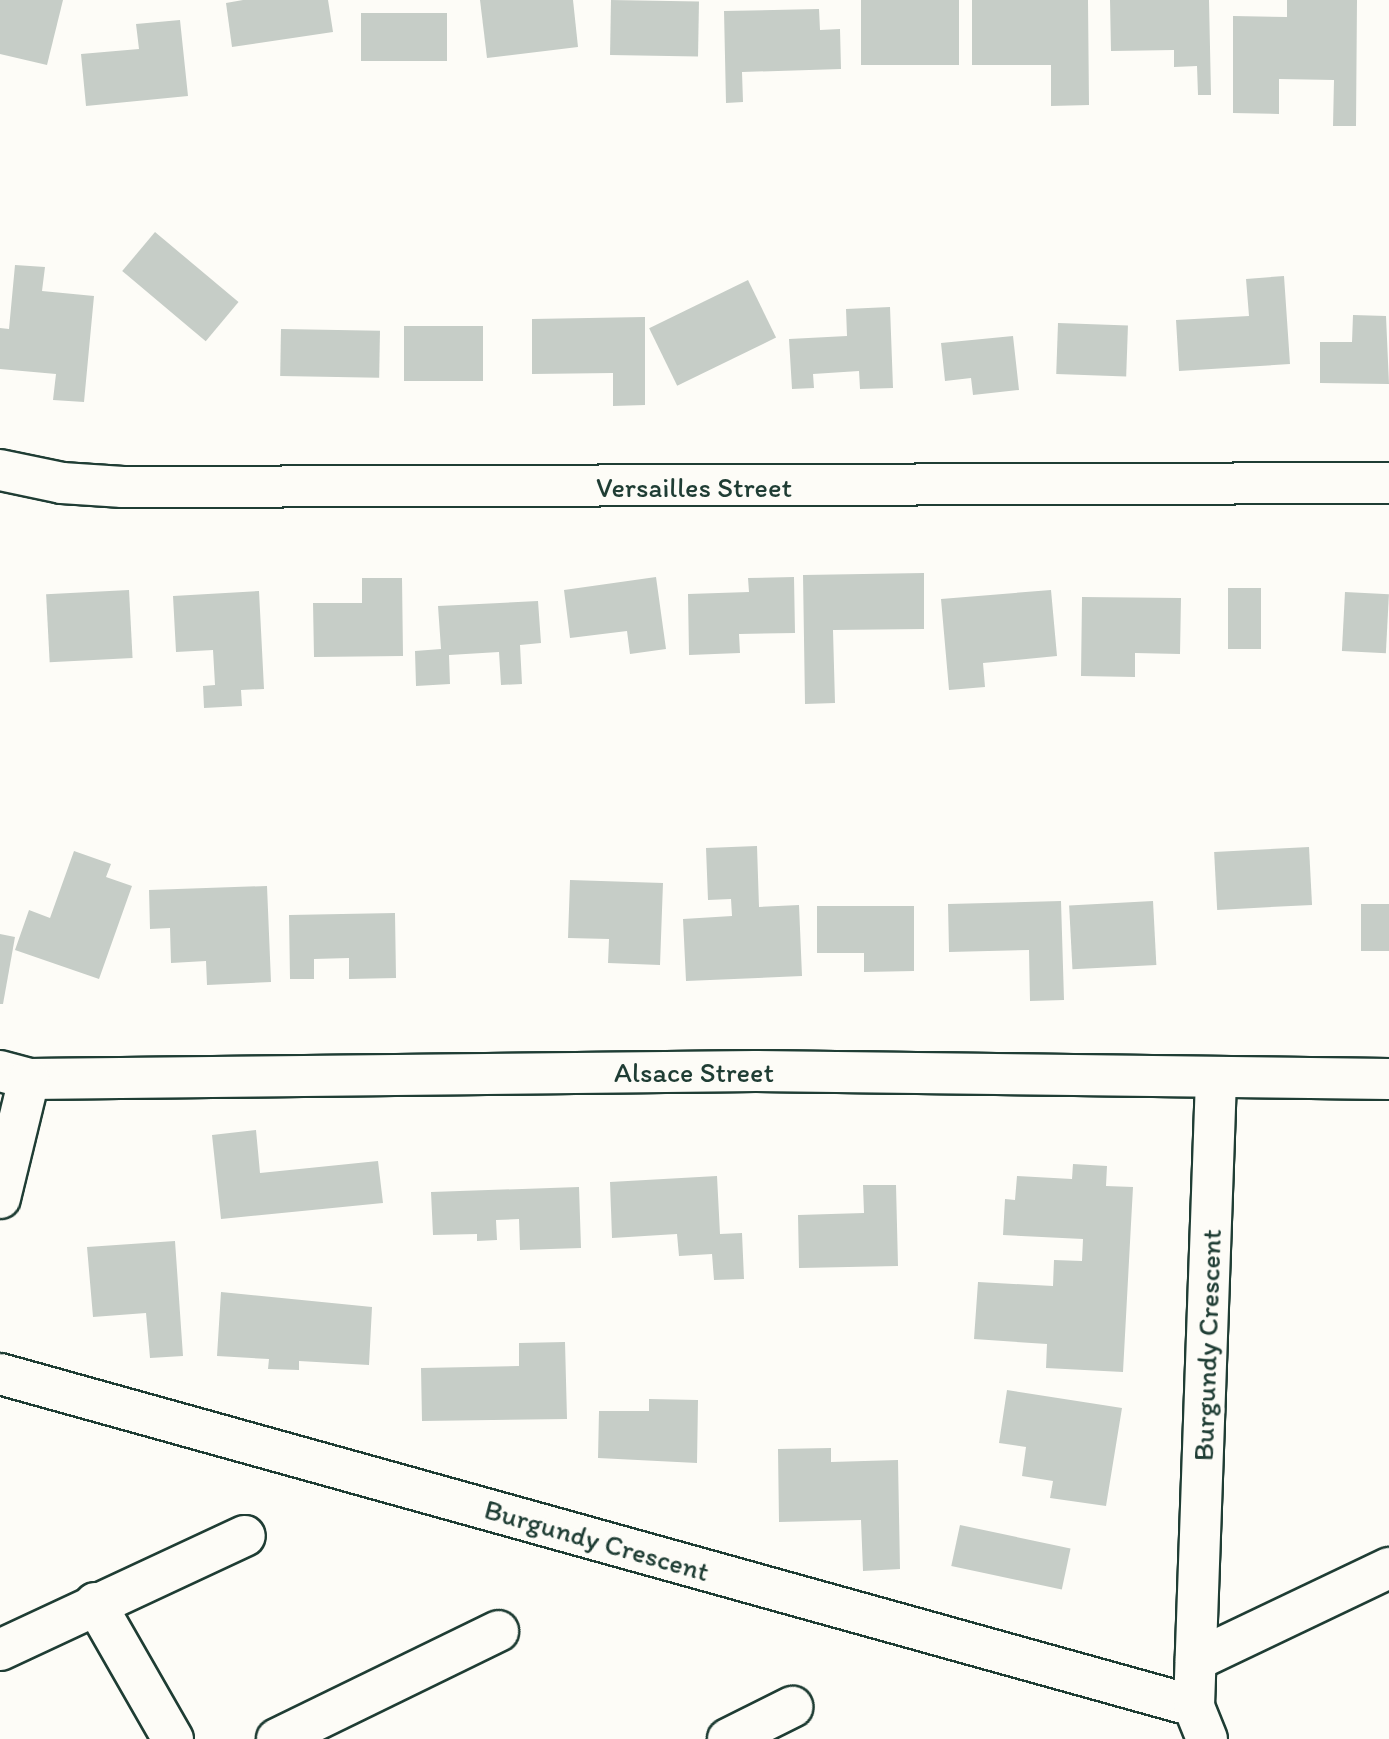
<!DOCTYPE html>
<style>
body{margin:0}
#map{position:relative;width:1389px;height:1739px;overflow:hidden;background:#fdfcf7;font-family:Itim,sans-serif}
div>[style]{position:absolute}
.building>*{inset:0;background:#c6cdc7;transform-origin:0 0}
.roads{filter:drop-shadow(2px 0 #1f3d34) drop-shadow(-2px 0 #1f3d34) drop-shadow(0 2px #1f3d34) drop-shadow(0 -2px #1f3d34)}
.minor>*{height:40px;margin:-20px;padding:0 20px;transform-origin:20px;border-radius:20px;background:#fdfcf7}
span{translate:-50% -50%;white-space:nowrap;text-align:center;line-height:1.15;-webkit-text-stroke:7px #fdfcf7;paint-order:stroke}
.street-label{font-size:28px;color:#1f3d34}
</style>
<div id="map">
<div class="building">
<i style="clip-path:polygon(0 0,63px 0,47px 65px,0 54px)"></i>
<i style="clip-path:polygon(243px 0,328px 0,333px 32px,232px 47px,226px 3px)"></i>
<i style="clip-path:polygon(480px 0,573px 0,578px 47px,487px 58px)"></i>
<i style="left:611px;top:0;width:88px;height:55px;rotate:1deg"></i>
<i style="left:861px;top:0;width:98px;height:65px"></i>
<i style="clip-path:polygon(972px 0,1088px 0,1089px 105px,1051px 106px,1051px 65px,972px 65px)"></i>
<i style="clip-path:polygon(1110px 0,1209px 0,1211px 95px,1198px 95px,1197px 66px,1174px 67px,1174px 50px,1111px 51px)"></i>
<i style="clip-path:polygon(1287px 0,1357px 0,1356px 126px,1333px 126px,1334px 80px,1279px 79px,1279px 114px,1233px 113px,1233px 16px,1287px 17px)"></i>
<i style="clip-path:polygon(819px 9px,820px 30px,840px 29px,841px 69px,742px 72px,743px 102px,726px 103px,724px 11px)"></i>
<i style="left:361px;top:13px;width:86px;height:48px"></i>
<i style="clip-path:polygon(180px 20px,188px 96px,86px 106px,81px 54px,139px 49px,136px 24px)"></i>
<i style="left:155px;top:232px;width:109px;height:51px;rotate:40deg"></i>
<i style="clip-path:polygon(15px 265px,45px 267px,42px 291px,94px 296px,84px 402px,53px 400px,56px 374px,0 369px,0 328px,9px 329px)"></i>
<i style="clip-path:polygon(1284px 276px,1290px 364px,1179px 371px,1176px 320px,1249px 316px,1246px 279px)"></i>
<i style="left:748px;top:280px;width:64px;height:110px;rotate:64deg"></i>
<i style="clip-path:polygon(890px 307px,893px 388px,860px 389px,859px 371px,813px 374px,814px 388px,792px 389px,789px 339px,847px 336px,846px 309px)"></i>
<i style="clip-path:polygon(1353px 315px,1386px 316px,1389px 384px,1320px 383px,1320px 342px,1352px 342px)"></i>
<i style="clip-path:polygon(645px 317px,645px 405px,613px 406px,613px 373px,532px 374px,532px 319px)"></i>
<i style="left:1058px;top:323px;width:70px;height:51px;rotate:2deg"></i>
<i style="left:404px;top:326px;width:79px;height:55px"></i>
<i style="left:281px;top:329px;width:99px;height:47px;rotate:1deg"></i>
<i style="clip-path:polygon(1013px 336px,1019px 390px,973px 395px,971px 378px,945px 381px,941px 343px)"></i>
<i style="clip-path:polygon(924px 573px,924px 629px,833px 630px,835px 703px,805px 704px,803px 575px)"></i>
<i style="clip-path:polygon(656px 577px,666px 649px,630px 654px,627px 631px,570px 638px,564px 590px)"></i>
<i style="clip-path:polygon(794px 577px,795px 633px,739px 634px,740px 653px,689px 655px,688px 594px,749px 592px,748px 578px)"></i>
<i style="clip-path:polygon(362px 578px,402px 578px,403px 656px,314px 657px,313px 603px,362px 603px)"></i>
<i style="left:1228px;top:588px;width:33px;height:61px"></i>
<i style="left:129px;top:590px;width:68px;height:83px;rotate:87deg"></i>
<i style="clip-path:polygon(1051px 590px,1057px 656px,983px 663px,985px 687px,949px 690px,941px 599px)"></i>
<i style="clip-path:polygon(259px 591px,264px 689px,241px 690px,242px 706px,204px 708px,203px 686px,215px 685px,213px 650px,176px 652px,173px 596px)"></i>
<i style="left:1345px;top:592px;width:44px;height:59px;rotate:3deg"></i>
<i style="clip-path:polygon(1082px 597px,1181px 598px,1180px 654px,1135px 653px,1135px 677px,1081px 676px)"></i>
<i style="clip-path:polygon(538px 601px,541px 643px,520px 645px,522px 684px,501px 685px,499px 652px,449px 655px,450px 684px,416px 686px,415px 651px,441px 649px,438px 606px)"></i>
<i style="clip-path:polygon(757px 846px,759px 907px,799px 905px,802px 976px,686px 981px,683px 919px,732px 916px,731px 899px,708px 900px,706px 848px)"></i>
<i style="left:1309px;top:847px;width:58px;height:95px;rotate:87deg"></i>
<i style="clip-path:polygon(74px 851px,111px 864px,106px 877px,132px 886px,99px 979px,15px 950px,29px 910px,50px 918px)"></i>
<i style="clip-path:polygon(570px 880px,663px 883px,660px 965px,608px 963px,609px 939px,568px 938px)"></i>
<i style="clip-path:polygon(267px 886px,271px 982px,207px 985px,206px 961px,171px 963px,170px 928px,150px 929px,149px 890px)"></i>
<i style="clip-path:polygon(1061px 901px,1064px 1000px,1030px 1001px,1029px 950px,949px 952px,948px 904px)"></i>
<i style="left:1153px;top:901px;width:64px;height:84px;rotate:87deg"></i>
<i style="left:1389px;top:904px;width:47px;height:28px;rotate:90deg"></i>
<i style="clip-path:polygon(817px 906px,914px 906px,914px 971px,864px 972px,864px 953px,817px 953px)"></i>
<i style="clip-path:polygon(395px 913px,396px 978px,349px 979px,349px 958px,314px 959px,314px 979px,290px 979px,289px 915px)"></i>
<i style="clip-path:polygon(0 934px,15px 937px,3px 1004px,0 1004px)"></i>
<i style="clip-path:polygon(256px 1130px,260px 1173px,378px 1161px,383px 1203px,221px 1219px,212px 1135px)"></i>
<i style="clip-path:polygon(1073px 1164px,1107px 1166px,1106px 1186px,1133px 1187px,1123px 1372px,1046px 1368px,1047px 1344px,974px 1339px,978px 1282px,1053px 1286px,1054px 1260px,1082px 1261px,1083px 1239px,1003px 1235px,1005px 1199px,1015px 1200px,1017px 1176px,1072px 1179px)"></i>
<i style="clip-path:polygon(717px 1176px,720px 1234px,742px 1233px,744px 1279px,714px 1280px,712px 1254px,679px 1256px,677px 1234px,612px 1238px,610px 1182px)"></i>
<i style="clip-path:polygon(863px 1185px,896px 1185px,898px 1266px,799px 1268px,798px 1215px,864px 1213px)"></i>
<i style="clip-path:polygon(579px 1187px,581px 1248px,520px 1250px,519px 1219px,496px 1220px,497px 1240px,477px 1241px,477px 1234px,433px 1235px,431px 1192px)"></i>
<i style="clip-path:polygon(175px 1241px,183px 1356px,150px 1358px,146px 1313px,93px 1317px,87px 1247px)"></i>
<i style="clip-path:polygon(221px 1292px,372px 1307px,369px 1365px,299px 1361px,299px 1370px,268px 1369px,269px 1359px,217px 1356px)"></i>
<i style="clip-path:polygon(565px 1342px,567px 1419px,422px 1421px,421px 1368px,519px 1366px,519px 1343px)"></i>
<i style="clip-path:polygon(1007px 1390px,1122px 1408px,1106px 1506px,1050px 1498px,1053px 1481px,1022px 1476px,1026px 1447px,999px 1443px)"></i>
<i style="clip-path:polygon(649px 1399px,698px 1400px,697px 1463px,598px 1458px,599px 1411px,649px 1411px)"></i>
<i style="clip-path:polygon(831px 1448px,831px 1462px,898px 1460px,900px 1569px,863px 1571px,861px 1520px,779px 1522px,778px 1449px)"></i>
<i style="left:960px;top:1525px;width:113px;height:42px;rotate:12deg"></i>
</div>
<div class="roads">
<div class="minor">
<i style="left:0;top:470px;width:63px;rotate:11.8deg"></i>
<i style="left:62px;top:483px;width:61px;rotate:3.8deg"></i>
<i style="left:123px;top:487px;width:1266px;rotate:-0.18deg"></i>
<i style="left:0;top:1071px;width:30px;rotate:15deg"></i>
<i style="left:29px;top:1079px;width:727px;rotate:-0.63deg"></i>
<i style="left:756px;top:1071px;width:633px;rotate:0.72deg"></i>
<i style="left:0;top:1198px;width:122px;rotate:-76.3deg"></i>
<i style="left:0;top:1374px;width:1239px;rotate:15.54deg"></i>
<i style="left:95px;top:1603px;width:157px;rotate:60.2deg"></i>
<i style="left:0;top:1650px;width:270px;rotate:-25deg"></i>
<i style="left:1196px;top:1660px;width:214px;rotate:-25.5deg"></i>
<i style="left:277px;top:1739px;width:246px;rotate:-26deg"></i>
<i style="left:728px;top:1739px;width:72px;rotate:-26.6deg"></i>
<i style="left:1207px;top:1739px;width:35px;rotate:-112deg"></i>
<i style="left:1194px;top:1706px;width:627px;rotate:-87.99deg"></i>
</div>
</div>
<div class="street-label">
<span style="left:694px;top:487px">Versailles Street</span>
<span style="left:694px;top:1072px">Alsace Street</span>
<span style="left:1207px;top:1345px;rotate:-88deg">Burgundy Crescent</span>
<span style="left:597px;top:1540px;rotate:16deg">Burgundy Crescent</span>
</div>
</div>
